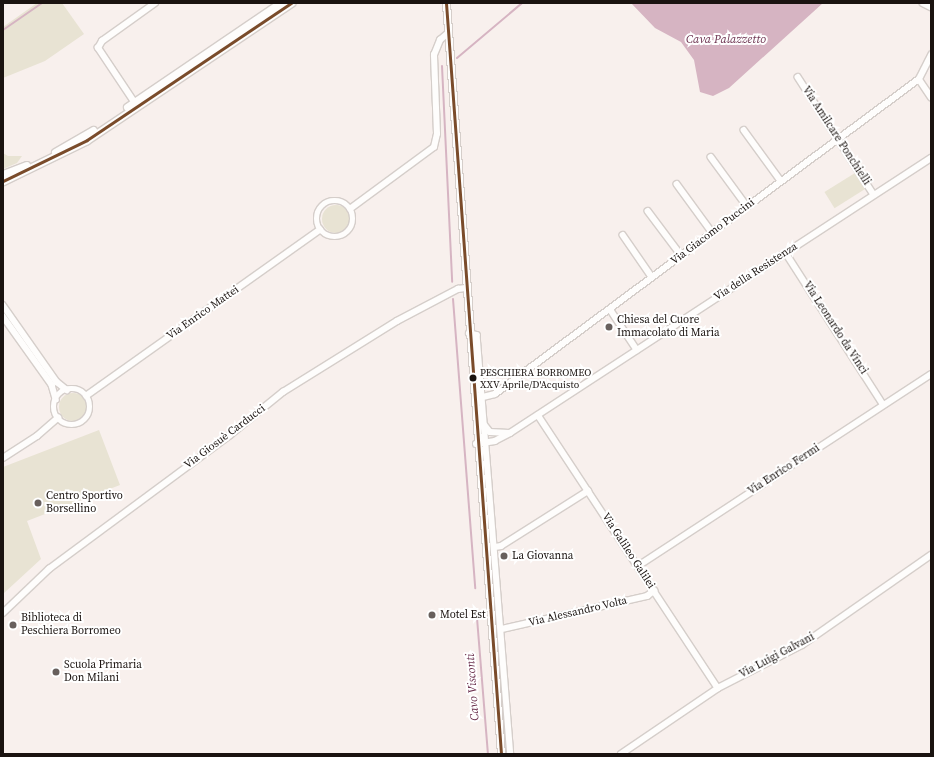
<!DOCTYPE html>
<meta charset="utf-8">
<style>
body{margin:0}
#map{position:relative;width:934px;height:757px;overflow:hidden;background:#f8f0ed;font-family:"Source Serif 4",serif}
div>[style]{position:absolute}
.green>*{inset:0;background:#e8e3d3;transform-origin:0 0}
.round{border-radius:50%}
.water>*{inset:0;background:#d6b4c2}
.stream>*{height:2px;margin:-1px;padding:0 1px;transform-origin:1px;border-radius:1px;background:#d6b4c2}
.roads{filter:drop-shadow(1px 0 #d5ceca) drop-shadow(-1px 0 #d5ceca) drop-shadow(0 1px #d5ceca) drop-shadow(0 -1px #d5ceca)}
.minor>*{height:5.5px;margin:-2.75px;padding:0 2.75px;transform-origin:2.75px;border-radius:2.75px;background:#fefdfc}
.minor>.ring{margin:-2.75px;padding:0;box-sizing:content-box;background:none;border:5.5px solid #fefdfc;border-radius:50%}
.secondary>*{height:7px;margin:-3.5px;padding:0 3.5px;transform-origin:3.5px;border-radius:3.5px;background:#fefdfc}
.bus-1>*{height:3px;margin:-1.5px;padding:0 1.5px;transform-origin:1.5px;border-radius:1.5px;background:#7a4b2a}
.dots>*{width:11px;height:11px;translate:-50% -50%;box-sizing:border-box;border:2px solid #fff;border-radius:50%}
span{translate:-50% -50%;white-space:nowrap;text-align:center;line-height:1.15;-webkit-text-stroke:4px #fff;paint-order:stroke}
.bus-label{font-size:10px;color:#1a1310}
.left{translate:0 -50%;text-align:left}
.street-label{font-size:11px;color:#1a1310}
.poi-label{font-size:11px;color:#1a1310}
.water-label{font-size:12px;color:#6e3451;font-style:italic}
.frame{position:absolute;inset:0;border:4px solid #1a1310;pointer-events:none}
</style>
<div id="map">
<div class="green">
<i style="clip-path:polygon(37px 3px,62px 3px,84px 34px,45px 61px,3px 78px,3px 27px)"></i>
<i style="clip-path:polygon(3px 153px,8px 156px,22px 156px,17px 163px,3px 169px)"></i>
<i style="left:855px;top:173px;width:19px;height:36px;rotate:58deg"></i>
<i class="round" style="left:322px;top:205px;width:28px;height:28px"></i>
<i class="round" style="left:59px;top:393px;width:28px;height:28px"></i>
<i style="clip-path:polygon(99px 430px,120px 485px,27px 521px,41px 559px,3px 594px,3px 467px)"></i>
</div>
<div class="water">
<i style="clip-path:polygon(631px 3px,823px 3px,729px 88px,713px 96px,700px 92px,694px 60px,681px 42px,655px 28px)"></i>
</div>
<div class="stream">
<i style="left:3px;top:30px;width:47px;rotate:-34.7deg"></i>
<i style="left:457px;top:58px;width:85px;rotate:-40.2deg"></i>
<i style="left:442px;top:66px;width:216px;rotate:87.3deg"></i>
<i style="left:453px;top:299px;width:290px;rotate:85.6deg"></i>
<i style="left:477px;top:618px;width:136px;rotate:85.4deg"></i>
</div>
<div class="roads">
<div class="minor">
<i style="left:923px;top:3px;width:9px;rotate:27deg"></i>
<i style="left:798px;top:77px;width:140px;rotate:57.2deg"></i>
<i style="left:919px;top:79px;width:22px;rotate:56deg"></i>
<i style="left:134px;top:102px;width:65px;rotate:-123.7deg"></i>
<i style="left:98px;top:48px;width:8px;rotate:-60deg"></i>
<i style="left:102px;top:41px;width:65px;rotate:-35.6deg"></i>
<i style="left:744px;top:130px;width:63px;rotate:54deg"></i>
<i style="left:711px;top:157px;width:61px;rotate:53.7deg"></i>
<i style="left:677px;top:184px;width:59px;rotate:53.9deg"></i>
<i class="ring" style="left:317px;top:201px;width:30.5px;height:30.5px"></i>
<i style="left:350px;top:209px;width:104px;rotate:-36.4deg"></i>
<i style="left:434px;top:147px;width:13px;rotate:-77deg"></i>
<i style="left:437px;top:134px;width:79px;rotate:-92.2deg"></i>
<i style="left:434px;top:55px;width:16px;rotate:-68deg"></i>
<i style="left:440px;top:40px;width:11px;rotate:-41deg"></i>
<i style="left:648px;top:211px;width:55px;rotate:53.1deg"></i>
<i style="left:623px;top:235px;width:51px;rotate:55.4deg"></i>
<i style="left:786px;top:253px;width:179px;rotate:57.3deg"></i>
<i style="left:3px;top:305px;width:94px;rotate:55deg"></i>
<i style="left:57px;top:382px;width:13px;rotate:39deg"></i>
<i style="left:610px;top:309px;width:49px;rotate:56.6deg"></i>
<i style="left:3px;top:316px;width:85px;rotate:54.6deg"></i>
<i style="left:52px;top:385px;width:15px;rotate:74deg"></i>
<i style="left:469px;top:333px;width:8px;rotate:14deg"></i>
<i style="left:477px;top:335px;width:420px;rotate:85.4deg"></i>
<i class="ring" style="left:54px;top:389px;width:30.5px;height:30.5px"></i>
<i style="left:86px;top:396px;width:287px;rotate:-35.4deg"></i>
<i style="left:483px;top:397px;width:12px;rotate:-14deg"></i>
<i style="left:495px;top:394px;width:528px;rotate:-36.61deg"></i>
<i style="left:919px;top:79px;width:27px;rotate:-63deg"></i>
<i style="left:478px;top:412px;width:7px;rotate:74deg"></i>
<i style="left:480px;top:419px;width:16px;rotate:52deg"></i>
<i style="left:490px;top:432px;width:19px;rotate:3deg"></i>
<i style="left:538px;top:415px;width:327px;rotate:56.6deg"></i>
<i style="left:476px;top:444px;width:19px;rotate:-9deg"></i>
<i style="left:495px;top:441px;width:17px;rotate:-28deg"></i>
<i style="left:510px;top:433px;width:503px;rotate:-33.15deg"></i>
<i style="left:3px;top:458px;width:40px;rotate:-32.9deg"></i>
<i style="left:37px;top:436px;width:28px;rotate:-41deg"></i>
<i style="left:495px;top:547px;width:6px;rotate:-9deg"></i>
<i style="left:501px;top:546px;width:103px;rotate:-32.3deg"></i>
<i style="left:638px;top:566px;width:350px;rotate:-33.2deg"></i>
<i style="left:3px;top:613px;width:64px;rotate:-43.7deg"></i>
<i style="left:49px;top:569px;width:224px;rotate:-36.5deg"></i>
<i style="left:229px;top:436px;width:70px;rotate:-39.2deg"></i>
<i style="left:283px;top:392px;width:134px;rotate:-31.9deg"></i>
<i style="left:397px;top:321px;width:69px;rotate:-27.7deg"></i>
<i style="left:458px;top:289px;width:7px;rotate:-8deg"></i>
<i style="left:502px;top:629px;width:149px;rotate:-12.8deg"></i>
<i style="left:647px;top:596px;width:9px;rotate:-36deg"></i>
<i style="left:621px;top:754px;width:117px;rotate:-34.2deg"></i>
<i style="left:718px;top:688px;width:94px;rotate:-27.1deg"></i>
<i style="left:802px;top:645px;width:157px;rotate:-34.9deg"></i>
</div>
<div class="secondary">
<i style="left:446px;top:3px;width:753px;rotate:85.81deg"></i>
<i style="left:127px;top:107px;width:185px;rotate:-34.2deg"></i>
<i style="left:55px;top:152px;width:44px;rotate:-30.1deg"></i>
<i style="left:3px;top:174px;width:25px;rotate:-21deg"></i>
<i style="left:3px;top:181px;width:93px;rotate:-26deg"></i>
<i style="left:87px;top:140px;width:246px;rotate:-33.9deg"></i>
</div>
</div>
<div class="bus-1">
<i style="left:446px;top:3px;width:753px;rotate:85.81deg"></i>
<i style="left:3px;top:181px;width:93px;rotate:-26deg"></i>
<i style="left:87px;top:140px;width:246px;rotate:-33.9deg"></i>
</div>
<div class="dots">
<i style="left:609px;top:327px;background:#68605d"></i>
<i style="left:473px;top:378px;background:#1a1310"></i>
<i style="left:38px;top:503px;background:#68605d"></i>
<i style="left:504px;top:556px;background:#68605d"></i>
<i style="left:432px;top:615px;background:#68605d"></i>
<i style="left:13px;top:625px;background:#68605d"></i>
<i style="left:56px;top:672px;background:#68605d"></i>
</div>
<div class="bus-label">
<span class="left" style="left:480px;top:378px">PESCHIERA BORROMEO<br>XXV Aprile/D'Acquisto</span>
</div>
<div class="street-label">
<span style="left:836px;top:136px;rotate:57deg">Via Amilcare Ponchielli</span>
<span style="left:713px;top:232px;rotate:-37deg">Via Giacomo Puccini</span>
<span style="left:756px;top:272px;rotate:-33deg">Via della Resistenza</span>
<span style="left:203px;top:313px;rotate:-35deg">Via Enrico Mattei</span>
<span style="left:835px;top:328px;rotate:57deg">Via Leonardo da Vinci</span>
<span style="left:225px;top:437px;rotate:-37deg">Via Giosuè Carducci</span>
<span style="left:784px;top:470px;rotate:-33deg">Via Enrico Fermi</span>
<span style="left:628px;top:551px;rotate:57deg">Via Galileo Galilei</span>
<span style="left:578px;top:612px;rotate:-13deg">Via Alessandro Volta</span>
<span style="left:777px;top:656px;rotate:-28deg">Via Luigi Galvani</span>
</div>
<div class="poi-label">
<span class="left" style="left:617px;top:327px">Chiesa del Cuore<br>Immacolato di Maria</span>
<span class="left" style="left:46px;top:503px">Centro Sportivo<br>Borsellino</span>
<span class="left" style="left:512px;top:556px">La Giovanna</span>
<span class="left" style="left:440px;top:615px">Motel Est</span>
<span class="left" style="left:21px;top:625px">Biblioteca di<br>Peschiera Borromeo</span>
<span class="left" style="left:64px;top:672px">Scuola Primaria<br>Don Milani</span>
</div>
<div class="water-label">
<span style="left:726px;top:40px">Cava Palazzetto</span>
<span style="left:473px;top:687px;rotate:-94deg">Cavo Visconti</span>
</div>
<div class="frame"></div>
</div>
